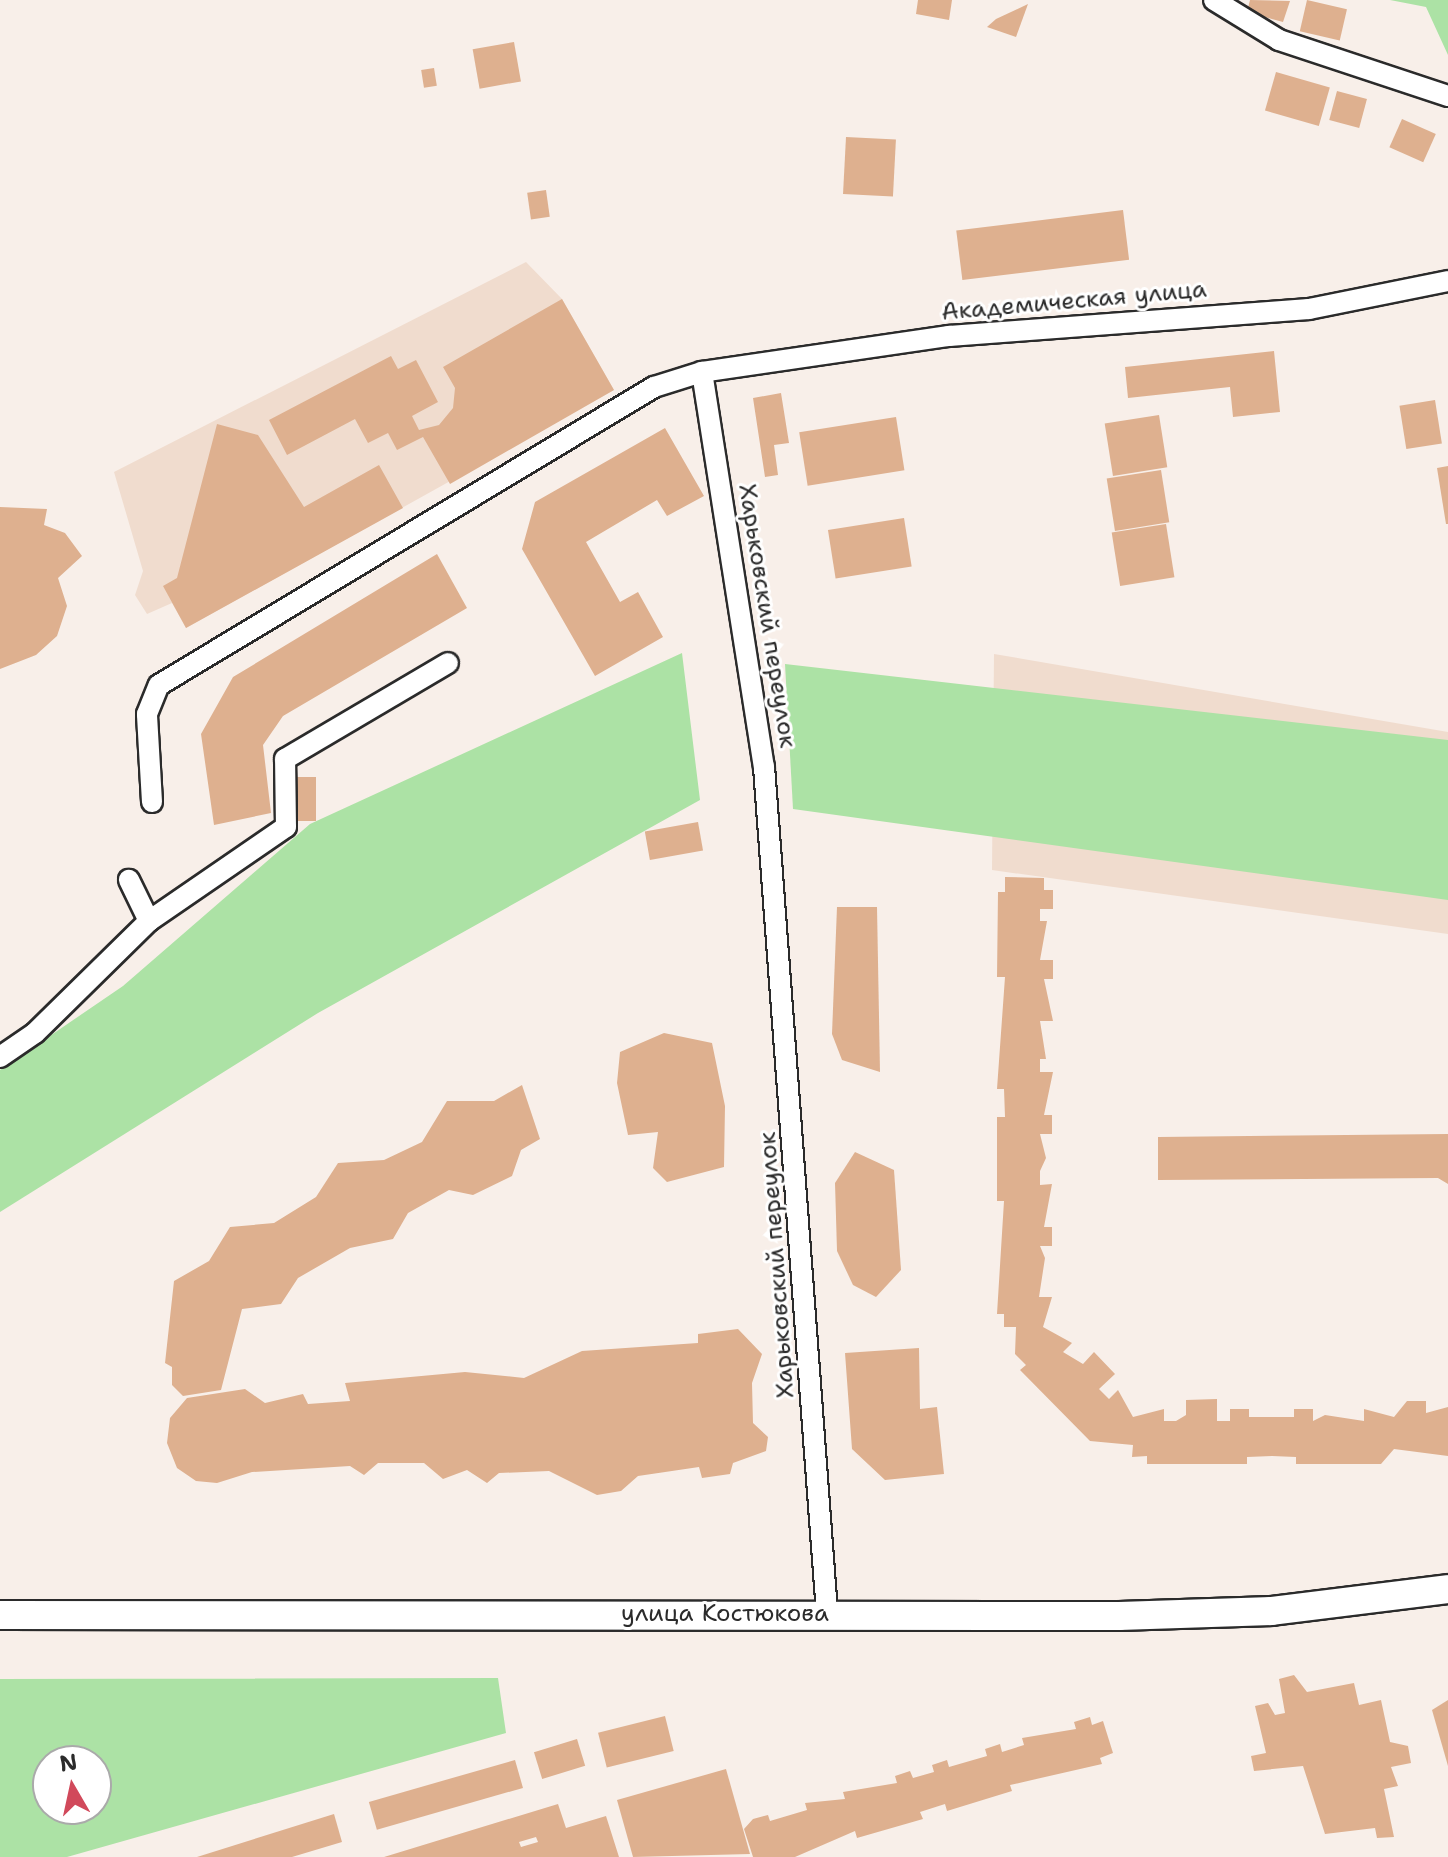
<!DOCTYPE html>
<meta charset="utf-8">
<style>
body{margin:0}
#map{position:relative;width:1448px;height:1857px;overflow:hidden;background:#f8efe9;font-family:"Shantell Sans",sans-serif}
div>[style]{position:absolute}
.built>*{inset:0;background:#f0dcce}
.green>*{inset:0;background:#ace2a5}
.building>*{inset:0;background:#deb08f;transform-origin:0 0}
.roads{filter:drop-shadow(2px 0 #2b2b2b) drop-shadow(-2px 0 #2b2b2b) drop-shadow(0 2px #2b2b2b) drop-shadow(0 -2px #2b2b2b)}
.minor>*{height:20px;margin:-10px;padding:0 10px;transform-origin:10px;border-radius:10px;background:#fff}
.secondary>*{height:28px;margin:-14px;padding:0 14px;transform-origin:14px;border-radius:14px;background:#fff}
span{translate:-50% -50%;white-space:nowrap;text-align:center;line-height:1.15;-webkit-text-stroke:6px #fff;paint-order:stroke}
.street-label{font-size:24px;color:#2b2b2b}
.north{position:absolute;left:32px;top:1745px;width:80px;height:80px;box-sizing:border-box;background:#fff;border:2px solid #aaa;border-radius:50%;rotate:351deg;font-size:22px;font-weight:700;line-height:32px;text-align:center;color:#2b2b2b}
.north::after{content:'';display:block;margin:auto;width:28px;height:36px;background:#d1495b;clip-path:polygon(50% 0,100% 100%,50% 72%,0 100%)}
</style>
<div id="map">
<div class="built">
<i style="clip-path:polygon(526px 262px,562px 299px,614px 390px,186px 628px,172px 603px,147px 614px,135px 595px,143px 571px,114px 472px)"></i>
<i style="clip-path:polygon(994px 654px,1448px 732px,1448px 934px,992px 870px)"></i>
</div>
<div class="green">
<i style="clip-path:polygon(1390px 0,1448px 0,1448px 55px,1426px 7px)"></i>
<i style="clip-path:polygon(682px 653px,700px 800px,318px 1013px,0 1212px,0 1070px,123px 986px,310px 824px)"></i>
<i style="clip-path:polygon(785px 664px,1448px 740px,1448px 900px,793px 809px)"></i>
<i style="clip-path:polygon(evenodd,498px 1678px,506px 1733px,67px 1857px,0 1857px,0 1679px,498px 1678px,48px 1761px,96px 1761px,96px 1809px,48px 1809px,48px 1761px)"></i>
</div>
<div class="building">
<i style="clip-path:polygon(918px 0,952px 0,949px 20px,916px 14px)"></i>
<i style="clip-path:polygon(1250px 0,1290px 1px,1283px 22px,1247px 12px)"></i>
<i style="left:1307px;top:0;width:41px;height:32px;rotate:13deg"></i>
<i style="clip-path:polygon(1028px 4px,1016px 37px,987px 27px,996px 19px)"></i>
<i style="left:514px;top:42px;width:40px;height:42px;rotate:80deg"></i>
<i style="left:434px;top:68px;width:18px;height:13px;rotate:81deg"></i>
<i style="left:1276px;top:72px;width:56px;height:40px;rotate:16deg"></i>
<i style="left:1337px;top:91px;width:31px;height:30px;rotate:15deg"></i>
<i style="left:1402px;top:119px;width:37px;height:31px;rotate:24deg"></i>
<i style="left:846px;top:137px;width:50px;height:57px;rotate:3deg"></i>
<i style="left:546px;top:190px;width:27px;height:19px;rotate:82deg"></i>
<i style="left:1123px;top:210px;width:50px;height:168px;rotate:83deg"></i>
<i style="clip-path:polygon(562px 299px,614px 390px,450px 484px,423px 437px,397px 450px,388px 433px,368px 443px,355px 419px,287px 455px,269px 420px,391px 356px,398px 369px,416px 360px,438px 402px,412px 416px,419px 430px,439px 425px,453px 408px,455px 388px,443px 367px)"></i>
<i style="clip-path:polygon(1274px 351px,1280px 412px,1233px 417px,1230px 387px,1128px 398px,1125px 367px)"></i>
<i style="clip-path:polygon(781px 393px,789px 443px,774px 445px,778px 475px,765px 477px,753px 398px)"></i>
<i style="left:1435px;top:400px;width:44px;height:36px;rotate:81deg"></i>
<i style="left:1159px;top:415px;width:53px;height:55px;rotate:81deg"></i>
<i style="left:896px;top:417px;width:54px;height:98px;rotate:81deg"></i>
<i style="clip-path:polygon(217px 424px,258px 435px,304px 507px,379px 465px,403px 508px,186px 628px,163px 586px,177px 578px)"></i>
<i style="clip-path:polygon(665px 428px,704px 496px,667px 516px,657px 500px,586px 542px,620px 602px,638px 592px,663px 637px,595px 676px,522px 549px,535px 502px)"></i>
<i style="clip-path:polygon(1448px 466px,1448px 524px,1446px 524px,1437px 468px)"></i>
<i style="left:1161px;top:470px;width:53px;height:55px;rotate:81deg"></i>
<i style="clip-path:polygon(0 507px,47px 509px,44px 525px,65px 533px,82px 556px,58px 578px,67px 606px,57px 636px,36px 655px,0 669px)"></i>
<i style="left:904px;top:518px;width:49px;height:77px;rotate:81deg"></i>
<i style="left:1166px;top:524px;width:54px;height:55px;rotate:81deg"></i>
<i style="clip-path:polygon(437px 554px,467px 608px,283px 716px,263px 745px,271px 813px,214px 825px,201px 734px,233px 677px)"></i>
<i style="left:293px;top:777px;width:23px;height:44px"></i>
<i style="left:698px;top:822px;width:29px;height:54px;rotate:80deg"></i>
<i style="clip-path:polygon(1005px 877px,1044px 878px,1044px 890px,1053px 890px,1053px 909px,1040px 909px,1040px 921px,1047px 921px,1040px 960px,1053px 960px,1053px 979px,1044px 979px,1053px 1021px,1040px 1021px,1046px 1059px,1040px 1059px,1040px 1072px,1053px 1072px,1044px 1115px,1052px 1115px,1052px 1134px,1040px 1134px,1046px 1158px,1040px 1171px,1040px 1185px,1052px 1184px,1044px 1227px,1052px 1227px,1052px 1246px,1040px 1246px,1045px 1258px,1039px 1297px,1052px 1297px,1043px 1327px,1072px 1343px,1063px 1352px,1083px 1364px,1094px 1352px,1115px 1374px,1099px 1389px,1109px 1399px,1118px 1390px,1133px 1417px,1164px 1409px,1164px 1421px,1176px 1421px,1186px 1415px,1186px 1400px,1217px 1399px,1217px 1421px,1230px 1421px,1230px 1409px,1249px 1409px,1249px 1417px,1294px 1417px,1294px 1409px,1313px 1409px,1313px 1421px,1325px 1415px,1364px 1421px,1364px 1409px,1394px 1417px,1407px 1401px,1426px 1401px,1426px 1413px,1448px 1407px,1448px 1456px,1394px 1449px,1381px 1464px,1296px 1464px,1296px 1457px,1272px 1456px,1247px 1457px,1247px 1464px,1147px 1464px,1147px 1456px,1132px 1457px,1133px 1445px,1090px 1441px,1020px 1370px,1026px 1365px,1015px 1354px,1016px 1327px,1004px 1327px,1004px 1314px,997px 1314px,1004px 1201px,997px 1201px,997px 1117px,1005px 1117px,1004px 1089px,997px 1089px,1005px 977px,997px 977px,998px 892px,1005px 892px)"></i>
<i style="clip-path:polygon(837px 907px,877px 907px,880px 1072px,842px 1060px,832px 1034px)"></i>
<i style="clip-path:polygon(664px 1033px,712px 1043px,725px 1106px,724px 1167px,667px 1182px,653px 1168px,658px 1132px,628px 1135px,617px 1083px,620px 1052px)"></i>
<i style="clip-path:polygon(522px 1085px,540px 1139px,521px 1150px,512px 1176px,473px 1195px,449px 1190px,408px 1213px,393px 1239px,350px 1248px,298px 1278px,281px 1304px,242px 1309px,221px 1390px,183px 1396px,172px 1385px,172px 1367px,165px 1363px,174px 1281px,209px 1261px,230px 1227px,274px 1223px,316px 1197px,338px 1163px,384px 1160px,422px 1142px,447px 1101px,494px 1101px)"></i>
<i style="clip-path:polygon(1448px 1134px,1448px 1184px,1438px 1178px,1158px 1180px,1158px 1137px)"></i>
<i style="clip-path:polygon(855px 1152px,894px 1170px,901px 1270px,876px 1297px,853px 1285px,837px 1251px,835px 1183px)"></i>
<i style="clip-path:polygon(738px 1329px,762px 1354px,752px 1383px,753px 1423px,768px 1437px,766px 1451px,733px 1463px,730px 1474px,702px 1478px,699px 1467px,638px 1476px,621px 1491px,597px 1495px,549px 1471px,499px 1473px,487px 1483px,467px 1470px,443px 1479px,424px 1463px,378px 1463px,364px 1475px,350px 1466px,252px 1472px,217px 1483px,196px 1481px,177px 1468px,167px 1443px,170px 1418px,187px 1398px,245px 1389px,265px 1403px,303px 1394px,308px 1404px,350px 1401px,345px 1383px,465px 1372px,524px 1378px,582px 1351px,698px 1343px,698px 1334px)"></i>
<i style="clip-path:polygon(919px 1348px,920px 1409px,937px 1407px,944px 1474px,885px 1480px,852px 1449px,845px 1353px)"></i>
<i style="clip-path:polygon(1294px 1675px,1307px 1692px,1354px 1683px,1359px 1705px,1381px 1700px,1390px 1742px,1408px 1746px,1411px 1763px,1391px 1767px,1398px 1786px,1384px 1789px,1394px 1837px,1377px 1838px,1375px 1828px,1325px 1834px,1303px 1766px,1254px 1771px,1251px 1756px,1266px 1753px,1255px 1706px,1268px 1703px,1275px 1715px,1285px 1713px,1279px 1679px)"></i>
<i style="clip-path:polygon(1448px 1700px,1448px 1766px,1432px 1710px)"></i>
<i style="left:665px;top:1716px;width:36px;height:69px;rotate:76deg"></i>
<i style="clip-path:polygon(1090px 1717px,1092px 1725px,1103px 1721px,1113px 1753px,1100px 1758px,1102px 1764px,1010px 1785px,1012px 1791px,947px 1811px,945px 1804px,920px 1812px,923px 1819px,857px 1838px,855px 1831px,795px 1857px,753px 1857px,744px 1829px,753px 1819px,768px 1815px,770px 1821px,807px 1810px,805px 1803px,845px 1799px,843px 1792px,897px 1783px,895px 1776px,910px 1771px,913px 1778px,934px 1772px,932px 1765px,947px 1760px,949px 1767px,987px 1756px,985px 1749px,1000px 1744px,1002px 1752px,1024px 1745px,1022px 1738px,1076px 1729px,1074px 1722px)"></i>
<i style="left:577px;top:1739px;width:28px;height:45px;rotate:73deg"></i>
<i style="left:515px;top:1760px;width:29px;height:152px;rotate:74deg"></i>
<i style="clip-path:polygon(726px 1769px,750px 1854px,633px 1857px,617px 1800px)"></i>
<i style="clip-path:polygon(evenodd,558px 1804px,566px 1828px,606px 1816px,619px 1857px,384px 1857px,558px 1804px,536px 1837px,538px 1842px,521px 1847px,519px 1842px,536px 1837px)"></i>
<i style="clip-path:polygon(334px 1814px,342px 1842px,292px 1857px,197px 1857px)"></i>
</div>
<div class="roads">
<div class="minor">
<i style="left:1214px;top:0;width:76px;rotate:31.6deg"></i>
<i style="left:1279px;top:40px;width:178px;rotate:18.3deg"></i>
<i style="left:702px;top:372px;width:250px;rotate:-8.3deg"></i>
<i style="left:949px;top:336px;width:361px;rotate:-4.3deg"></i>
<i style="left:1309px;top:309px;width:142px;rotate:-11.4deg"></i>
<i style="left:152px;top:802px;width:88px;rotate:-93.3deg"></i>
<i style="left:147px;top:714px;width:31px;rotate:-68deg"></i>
<i style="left:159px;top:685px;width:578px;rotate:-31.05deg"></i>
<i style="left:654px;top:387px;width:50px;rotate:-17.4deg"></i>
<i style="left:702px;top:372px;width:400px;rotate:81.1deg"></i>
<i style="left:764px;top:767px;width:848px;rotate:85.74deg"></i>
<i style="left:149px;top:921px;width:166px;rotate:-34.5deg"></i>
<i style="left:286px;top:827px;width:68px;rotate:-90.8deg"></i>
<i style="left:285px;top:759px;width:189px;rotate:-30.5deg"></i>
<i style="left:0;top:1057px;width:42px;rotate:-34.4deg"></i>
<i style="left:35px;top:1033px;width:160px;rotate:-44.5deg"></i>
<i style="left:149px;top:921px;width:46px;rotate:-116deg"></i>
</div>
<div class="secondary">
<i style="left:0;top:1615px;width:1119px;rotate:0.05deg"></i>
<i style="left:1119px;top:1616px;width:153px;rotate:-1.9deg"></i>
<i style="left:1272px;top:1611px;width:177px;rotate:-7.1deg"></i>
</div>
</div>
<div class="street-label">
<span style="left:1074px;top:301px;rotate:-5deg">Академическая улица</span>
<span style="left:767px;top:616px;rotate:81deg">Харьковский переулок</span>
<span style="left:777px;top:1265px;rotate:-94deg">Харьковский переулок</span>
<span style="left:725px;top:1614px">улица Костюкова</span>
</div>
<div class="north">N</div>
</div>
